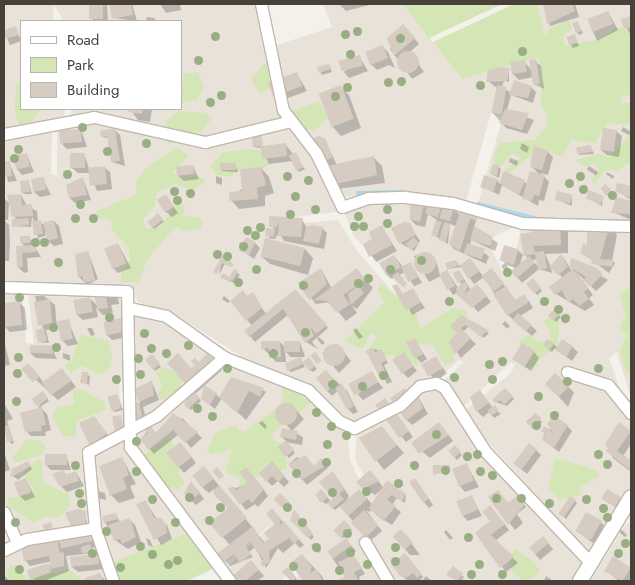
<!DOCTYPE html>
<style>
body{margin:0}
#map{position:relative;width:635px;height:585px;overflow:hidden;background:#f4f1eb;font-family:Jost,sans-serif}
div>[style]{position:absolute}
.residential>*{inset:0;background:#e8e2d9}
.green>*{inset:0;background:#d4e6b6}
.shadow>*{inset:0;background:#0003;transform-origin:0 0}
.stream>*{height:4px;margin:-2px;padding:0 2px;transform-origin:2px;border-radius:2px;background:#abd7ed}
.building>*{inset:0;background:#d6ccc1;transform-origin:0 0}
.round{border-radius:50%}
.roads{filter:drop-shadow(1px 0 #c0b8ad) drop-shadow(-1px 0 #c0b8ad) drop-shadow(0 1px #c0b8ad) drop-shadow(0 -1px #c0b8ad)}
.minor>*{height:11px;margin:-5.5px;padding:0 5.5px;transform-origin:5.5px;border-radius:5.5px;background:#fff}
.tertiary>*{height:14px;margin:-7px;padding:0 7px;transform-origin:7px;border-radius:7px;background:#fff}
.trees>*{width:9px;height:9px;margin:-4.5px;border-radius:50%;background:#99ae83}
span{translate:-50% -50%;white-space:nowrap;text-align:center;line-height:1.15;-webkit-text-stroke:4.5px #fff;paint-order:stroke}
.frame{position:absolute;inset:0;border:5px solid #484139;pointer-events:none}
.legend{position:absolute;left:20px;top:20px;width:162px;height:90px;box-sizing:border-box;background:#fff;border:1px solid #b6b3b0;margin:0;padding:6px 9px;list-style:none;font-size:15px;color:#484139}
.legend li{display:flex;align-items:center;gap:10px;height:25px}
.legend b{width:25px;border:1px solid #b6b3b0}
</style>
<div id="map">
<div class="residential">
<i style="clip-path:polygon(4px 4px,255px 4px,282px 119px,206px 138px,71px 116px,71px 109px,181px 109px,181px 21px,64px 21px,54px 5px,53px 21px,21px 21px,21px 109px,64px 109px,65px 118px,4px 131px)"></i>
<i style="clip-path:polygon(323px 4px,403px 4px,462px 79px,525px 60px,545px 35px,538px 4px,631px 4px,631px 221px,538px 219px,478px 204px,503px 116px,491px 113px,466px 201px,384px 191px,346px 197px,287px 106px,274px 46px,332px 27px)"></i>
<i style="clip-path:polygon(98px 122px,208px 145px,291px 127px,316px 158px,337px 212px,276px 219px,278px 225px,338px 220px,357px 251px,396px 295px,399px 286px,353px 235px,344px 211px,386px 201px,453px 208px,507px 223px,514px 227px,493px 237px,490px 246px,503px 273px,512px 272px,521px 227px,631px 231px,631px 399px,617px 352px,609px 358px,619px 387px,610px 394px,631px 418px,631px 493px,589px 554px,462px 413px,511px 373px,515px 365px,511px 362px,460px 410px,442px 382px,464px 362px,459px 360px,436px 381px,352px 424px,317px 389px,258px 367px,178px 316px,138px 302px,130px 287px,4px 283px,4px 138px,52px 129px,51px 174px,57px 176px,57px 128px)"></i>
<i style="clip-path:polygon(4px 292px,22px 293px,26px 343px,34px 344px,28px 293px,124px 293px,126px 331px,119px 392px,126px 427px,86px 451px,92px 526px,18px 538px,15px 534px,4px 499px)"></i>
<i style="clip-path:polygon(133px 313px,161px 317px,220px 356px,139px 425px,128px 395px)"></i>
<i style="clip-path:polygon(229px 362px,307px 393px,347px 430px,350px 460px,361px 484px,366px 480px,355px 459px,357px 430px,429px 387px,442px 390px,471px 441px,583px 561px,576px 581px,292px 581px,306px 570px,302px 564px,280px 581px,234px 581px,227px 567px,278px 519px,225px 563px,154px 477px,130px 437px)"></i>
<i style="clip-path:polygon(123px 441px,191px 532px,116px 581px,100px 527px,91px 453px)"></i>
<i style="clip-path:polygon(627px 523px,631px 524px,631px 581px,590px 581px)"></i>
<i style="clip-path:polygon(93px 530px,109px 581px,4px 581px,4px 553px,16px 546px)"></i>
</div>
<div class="green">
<i style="clip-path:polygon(403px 4px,502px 4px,429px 38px)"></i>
<i style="clip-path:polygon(514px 4px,538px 4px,545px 35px,550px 28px,569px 21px,572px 29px,563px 36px,565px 46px,601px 39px,616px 27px,631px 30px,631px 95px,621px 96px,622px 103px,631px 103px,631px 162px,616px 171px,606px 170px,593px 185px,592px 178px,599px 169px,594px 163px,584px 167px,576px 160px,597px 154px,609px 157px,627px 138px,631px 125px,607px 123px,595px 143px,572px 140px,562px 157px,536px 147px,547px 157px,531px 156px,501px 179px,502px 172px,521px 158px,512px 153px,498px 170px,493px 160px,499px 143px,535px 140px,547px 126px,547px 113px,540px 105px,543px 80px,538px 57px,462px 79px,433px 42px)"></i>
<i style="clip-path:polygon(267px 61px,280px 62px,283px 77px,260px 94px,251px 79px)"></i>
<i style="clip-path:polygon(198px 72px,204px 88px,197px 100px,181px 103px,183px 74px)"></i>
<i style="clip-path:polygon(21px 81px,21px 109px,40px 109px,29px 125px,20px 129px,15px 111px,16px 84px)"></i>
<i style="clip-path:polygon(319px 102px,329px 117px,314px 131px,303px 129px,290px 112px)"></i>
<i style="clip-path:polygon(178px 111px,205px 113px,212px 118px,203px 130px,170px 144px,165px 140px,167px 121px)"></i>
<i style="clip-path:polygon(177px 148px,189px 156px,173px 172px,180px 178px,197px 176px,206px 180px,193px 190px,176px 184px,157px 192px,155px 205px,143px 219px,146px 229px,160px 227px,179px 201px,185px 206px,183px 215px,203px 219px,201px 228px,184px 232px,176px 226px,146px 261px,139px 282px,122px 282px,121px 273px,130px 260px,129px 248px,113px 231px,111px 220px,97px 218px,96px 211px,136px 195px,137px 180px,147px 167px)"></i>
<i style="clip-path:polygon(252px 149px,265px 153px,270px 164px,262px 169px,246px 167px,229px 177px,217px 175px,210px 166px,223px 152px)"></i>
<i style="clip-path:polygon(381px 284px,416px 313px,420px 328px,452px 309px,467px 310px,467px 324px,454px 337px,454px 361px,445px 365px,433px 345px,420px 344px,415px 348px,420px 357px,417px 366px,392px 355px,373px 357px,365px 353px,378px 337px,371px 332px,363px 349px,344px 341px,384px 303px,378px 289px)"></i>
<i style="clip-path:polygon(631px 286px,631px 373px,626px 372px,620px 350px,627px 335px,619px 327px,626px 316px,619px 295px)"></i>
<i style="clip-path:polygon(550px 315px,559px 318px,558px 347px,539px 359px,537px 367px,524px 368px,519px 341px,530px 335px,539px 342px,550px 340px,550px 329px,543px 323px)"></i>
<i style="clip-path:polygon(80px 334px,108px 341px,112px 355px,109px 369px,101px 375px,82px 366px,71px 373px,64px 366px,72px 361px)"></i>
<i style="clip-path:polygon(164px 367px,182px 376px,180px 389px,162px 400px,157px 395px,162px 385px,156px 373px)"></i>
<i style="clip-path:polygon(283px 386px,312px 402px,271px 434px,275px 441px,284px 443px,287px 469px,253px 478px,238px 493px,240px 479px,225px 472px,232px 449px,212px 455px,207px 451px,215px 433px,235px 425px,243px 433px,282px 404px)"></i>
<i style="clip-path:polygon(78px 388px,105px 402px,106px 410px,76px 421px,76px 437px,63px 436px,52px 416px,56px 408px,74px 404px,73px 391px)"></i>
<i style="clip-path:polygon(168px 438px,183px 454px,179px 473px,185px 484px,177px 490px,161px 484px,142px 456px)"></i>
<i style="clip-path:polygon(27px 439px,39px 440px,46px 447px,40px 456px,15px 463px,12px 458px)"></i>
<i style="clip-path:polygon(555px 458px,599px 471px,599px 476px,581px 487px,580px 495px,560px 500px,548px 488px)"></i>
<i style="clip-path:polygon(38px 459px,42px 462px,43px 483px,68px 494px,70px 505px,58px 518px,46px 516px,34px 523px,6px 504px,9px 498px,30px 495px,34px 490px,23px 473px)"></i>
<i style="clip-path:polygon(191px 532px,215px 568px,187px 581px,116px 581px,111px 563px)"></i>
<i style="clip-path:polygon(516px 549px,535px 563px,540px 571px,534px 577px,522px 581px,511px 569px,510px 557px)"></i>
<i style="clip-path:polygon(11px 564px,28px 579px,69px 569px,83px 581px,11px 581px,6px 573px)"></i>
</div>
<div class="shadow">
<i style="clip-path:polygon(90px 4px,107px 4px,108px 21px,93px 21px)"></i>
<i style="clip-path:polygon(132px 4px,137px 21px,113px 18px,111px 5px)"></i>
<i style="clip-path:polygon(160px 4px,180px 4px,181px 10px,166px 13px)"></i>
<i style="clip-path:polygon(339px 4px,373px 4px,346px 11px)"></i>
<i style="clip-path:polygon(544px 4px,575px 4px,579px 17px,550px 26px)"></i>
<i style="clip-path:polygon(608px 12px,618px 30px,597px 41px,593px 31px)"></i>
<i style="clip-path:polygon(147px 17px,154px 18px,157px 21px,146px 21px)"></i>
<i style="clip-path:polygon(631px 17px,631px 34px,630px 34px,623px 20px)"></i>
<i style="clip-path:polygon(577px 22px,583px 33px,579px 35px,577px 32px)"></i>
<i style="left:16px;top:28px;width:14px;height:12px;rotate:69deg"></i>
<i style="clip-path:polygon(408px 31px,419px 44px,410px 52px,424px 72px,412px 79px,390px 49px)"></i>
<i style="clip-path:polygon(574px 36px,579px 46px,573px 48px,571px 45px)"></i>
<i style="clip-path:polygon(383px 47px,388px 52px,395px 68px,389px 65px,377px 70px,371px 64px)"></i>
<i style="clip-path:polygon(359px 56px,368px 71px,349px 78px,344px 72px)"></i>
<i style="clip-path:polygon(535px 61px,541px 66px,544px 89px,534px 84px,533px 77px,519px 80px,513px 74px,524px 62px,531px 69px)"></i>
<i style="clip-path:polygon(329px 65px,332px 72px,322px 75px,318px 68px)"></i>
<i style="clip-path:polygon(509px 70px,509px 82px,504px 81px,502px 87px,511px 93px,531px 87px,536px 92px,533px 103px,511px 95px,507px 110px,534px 120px,527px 134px,506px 128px,492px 112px,497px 88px,488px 81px)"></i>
<i style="clip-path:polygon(297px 74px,307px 91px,280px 101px,274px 96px)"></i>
<i style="clip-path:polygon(340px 87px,349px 95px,361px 128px,341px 136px,333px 127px)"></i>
<i style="clip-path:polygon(130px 109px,152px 109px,150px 122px,138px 120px)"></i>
<i style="clip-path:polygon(623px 127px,631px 132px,629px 135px,621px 131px)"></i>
<i style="clip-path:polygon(81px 130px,87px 147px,67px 149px,62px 144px)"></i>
<i style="clip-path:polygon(115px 130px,120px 135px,125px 166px,112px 162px,108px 138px,102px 137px)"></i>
<i style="clip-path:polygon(616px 131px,622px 136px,619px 157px,607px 155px,601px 150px)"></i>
<i style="clip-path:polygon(260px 132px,262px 147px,285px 144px,305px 169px,299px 172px,293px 161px,269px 164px,262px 148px,254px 147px)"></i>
<i style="clip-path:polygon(325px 141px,337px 165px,374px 158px,382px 166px,385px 183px,337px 189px,324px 167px)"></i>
<i style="clip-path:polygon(522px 143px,529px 147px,527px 153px,520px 149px)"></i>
<i style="clip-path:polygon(590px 146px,594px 154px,578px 155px)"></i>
<i style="clip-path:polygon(548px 152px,553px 157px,548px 175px,541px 173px,549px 182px,544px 201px,539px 200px,538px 206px,502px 185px,499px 195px,481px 186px,497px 180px,500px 184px,505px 173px,528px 184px,540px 175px,531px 166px)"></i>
<i style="clip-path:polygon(84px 154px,90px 171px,104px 167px,110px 172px,112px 189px,97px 191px,90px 173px,78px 173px,72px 168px)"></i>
<i style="clip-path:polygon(27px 155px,34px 172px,22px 175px,17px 169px)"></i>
<i style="clip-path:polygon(510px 158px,518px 161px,517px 166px,509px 162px)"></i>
<i style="clip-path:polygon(9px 162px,17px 181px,8px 182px,4px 163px)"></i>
<i style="clip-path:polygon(235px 164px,238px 172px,221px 171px)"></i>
<i style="clip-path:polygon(494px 165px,501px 169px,499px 178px,491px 174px)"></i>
<i style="clip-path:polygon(193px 166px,199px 179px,184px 181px,178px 176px)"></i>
<i style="left:589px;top:166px;width:11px;height:4px;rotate:34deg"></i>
<i style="clip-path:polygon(261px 168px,269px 177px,274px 193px,265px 196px,265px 206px,239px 209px,231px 200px)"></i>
<i style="clip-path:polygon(607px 172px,614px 176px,613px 179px,606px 174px)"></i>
<i style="clip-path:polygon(216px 176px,222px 178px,222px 185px,216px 183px)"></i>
<i style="clip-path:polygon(43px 179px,51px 195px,40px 197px,34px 192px)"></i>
<i style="clip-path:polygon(83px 179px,91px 200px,75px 203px,70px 198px)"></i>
<i style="clip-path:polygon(28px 181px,32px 194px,24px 194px,22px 192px)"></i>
<i style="clip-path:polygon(618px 184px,631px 187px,631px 200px,616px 190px)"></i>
<i style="clip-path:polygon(609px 188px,613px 194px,609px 197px,602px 189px)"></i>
<i style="clip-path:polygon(21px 195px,27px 206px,37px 211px,38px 221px,46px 226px,54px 221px,59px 226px,63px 244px,54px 246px,48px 241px,46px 227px,45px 236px,38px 238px,32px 216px,31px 227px,13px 226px)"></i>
<i style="clip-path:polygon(166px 196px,178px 213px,172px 217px,166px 212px)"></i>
<i style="clip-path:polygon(572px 197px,572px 206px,556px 199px)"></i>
<i style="clip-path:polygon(603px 197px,602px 206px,587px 198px)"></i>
<i style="clip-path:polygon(4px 198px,9px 203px,8px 220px,4px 220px)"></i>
<i style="clip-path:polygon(411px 198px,454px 209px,460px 215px,478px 214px,474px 227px,498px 243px,495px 251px,471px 240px,470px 245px,489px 256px,486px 264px,454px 249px,450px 244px,456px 226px,450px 224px,448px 244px,432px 234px,437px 220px,428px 214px,425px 227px,416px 225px,411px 220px)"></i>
<i style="clip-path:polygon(617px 198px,631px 202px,631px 220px,613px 212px)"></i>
<i style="clip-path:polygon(160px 217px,164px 222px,154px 229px,152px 227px)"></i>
<i style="clip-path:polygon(271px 217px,302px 219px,307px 228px,322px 228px,327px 233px,324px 249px,284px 241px,279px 232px,275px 239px,268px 238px,274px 231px)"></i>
<i style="clip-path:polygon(4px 220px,9px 225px,10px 244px,9px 261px,4px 261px)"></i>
<i style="clip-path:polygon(409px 224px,420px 241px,414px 251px,400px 243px)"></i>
<i style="clip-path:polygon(evenodd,559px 224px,568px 232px,568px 253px,545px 254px,551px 267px,563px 257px,572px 271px,573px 260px,608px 280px,596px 291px,575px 271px,593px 295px,589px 298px,594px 305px,585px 311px,556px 294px,551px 287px,563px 278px,551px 267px,552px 273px,539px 269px,522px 283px,512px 271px,516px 268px,506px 265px,511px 271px,508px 274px,501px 266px,505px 263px,502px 260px,518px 250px,523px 255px,520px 264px,528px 258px,525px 255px,532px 233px,559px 224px,538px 259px,539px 268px,532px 260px,538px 259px)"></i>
<i style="clip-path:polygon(381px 226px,397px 251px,376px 262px,364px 245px,374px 240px)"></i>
<i style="clip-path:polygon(609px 226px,617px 235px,612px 261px,615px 263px,609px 273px,582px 253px)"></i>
<i style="clip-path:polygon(29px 237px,41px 257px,27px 258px,28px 272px,24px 273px,18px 267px,17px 247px,25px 247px,22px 243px)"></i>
<i style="clip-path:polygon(255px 243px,260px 248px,254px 259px,241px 250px)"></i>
<i style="clip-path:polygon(118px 244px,131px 268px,118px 273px,113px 268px)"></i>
<i style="clip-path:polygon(305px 249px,313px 258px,308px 275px,270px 264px,261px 256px)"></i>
<i style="clip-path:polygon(88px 252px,98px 279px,87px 285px,79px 277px)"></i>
<i style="clip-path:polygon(425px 252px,436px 261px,440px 275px,447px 271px,458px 288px,462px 285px,454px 274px,461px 274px,470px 289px,482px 291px,491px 302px,478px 312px,460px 291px,453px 295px,441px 276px,429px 282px,414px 256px)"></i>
<i style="clip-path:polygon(394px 256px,403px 267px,411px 264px,422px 283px,414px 286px,405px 272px,399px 275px,406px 288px,395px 277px,391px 279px,386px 274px)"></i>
<i style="clip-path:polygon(222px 258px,235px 266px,225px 264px,219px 275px)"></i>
<i style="clip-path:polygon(469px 259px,483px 276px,496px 275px,516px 301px,524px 296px,529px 301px,533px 308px,520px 316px,537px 331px,532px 336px,508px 315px,484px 277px,474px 284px,462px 267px,448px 269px,455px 261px,460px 266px)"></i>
<i style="clip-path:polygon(321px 269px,332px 289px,357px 270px,373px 288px,357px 309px,352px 306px,357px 313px,346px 321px,330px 302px,316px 304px,299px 283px)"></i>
<i style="clip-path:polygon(235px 271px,240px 275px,234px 283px,222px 278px,223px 275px,229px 280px)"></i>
<i style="clip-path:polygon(535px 281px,542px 291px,537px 295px,527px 284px)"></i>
<i style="clip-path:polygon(412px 290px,425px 308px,412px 315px,403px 295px)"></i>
<i style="clip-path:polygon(105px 293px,118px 298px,119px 304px,111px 305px,113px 313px,103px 315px,96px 308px,98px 317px,83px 320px,77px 315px,75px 301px,89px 298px,97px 305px)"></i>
<i style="clip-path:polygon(253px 294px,266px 314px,278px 304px,324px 322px,328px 328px,312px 342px,318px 349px,306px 342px,289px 314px,255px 342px,246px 331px,252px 326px,232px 301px)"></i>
<i style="clip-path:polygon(35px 296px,44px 296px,55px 305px,57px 328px,46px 330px,49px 343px,38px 342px,43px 329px)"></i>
<i style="clip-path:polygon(224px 296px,230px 301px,228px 303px,222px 299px)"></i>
<i style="clip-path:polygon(19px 302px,25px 308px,27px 330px,10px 332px,5px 327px,4px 304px)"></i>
<i style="clip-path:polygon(555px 311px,561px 317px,556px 322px,549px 315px)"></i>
<i style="clip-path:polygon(461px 317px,489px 333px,484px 338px,469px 326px,463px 332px,476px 344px,461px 358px,449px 342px,458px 333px)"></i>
<i style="clip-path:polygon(121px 319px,128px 337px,112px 340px,107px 335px)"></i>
<i style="clip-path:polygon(68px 321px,78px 344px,68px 346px,63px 341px)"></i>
<i style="left:505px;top:321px;width:7px;height:4px;rotate:45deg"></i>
<i style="clip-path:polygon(87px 328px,92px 328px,95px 335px,91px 336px)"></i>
<i style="clip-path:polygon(356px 328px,363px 337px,359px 339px,353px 330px)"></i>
<i style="clip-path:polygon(319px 337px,325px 343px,322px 345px,317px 339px)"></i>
<i style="clip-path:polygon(414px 339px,427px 359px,421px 363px,416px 357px)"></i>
<i style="clip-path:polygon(4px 340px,10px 365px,4px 366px)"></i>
<i style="clip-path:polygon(548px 340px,558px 348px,572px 347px,578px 352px,572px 361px,555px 348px,552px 352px,547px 348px)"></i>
<i style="clip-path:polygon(280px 342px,285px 347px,300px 342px,305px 357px,291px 357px,285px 351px,286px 362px,276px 362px,263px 348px)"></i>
<i style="clip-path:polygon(337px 344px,351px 361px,339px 373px,322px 353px)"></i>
<i style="clip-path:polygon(52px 348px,57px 359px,36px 358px,30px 353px)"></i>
<i style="clip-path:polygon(373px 349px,381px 351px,388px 363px,384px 365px,392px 382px,387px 384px)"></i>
<i style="clip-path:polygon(534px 352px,539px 358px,531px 371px,514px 359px)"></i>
<i style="clip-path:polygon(63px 353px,70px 355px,70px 361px,63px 358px)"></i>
<i style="clip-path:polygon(404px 354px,417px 371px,408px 378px,403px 373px)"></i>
<i style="clip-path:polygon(154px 358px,161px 367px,155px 371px,147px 360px)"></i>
<i style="left:436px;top:358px;width:19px;height:14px;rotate:55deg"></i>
<i style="clip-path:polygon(301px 359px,305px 367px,291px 372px,288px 370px)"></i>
<i style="clip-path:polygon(311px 361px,317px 369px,313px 372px,310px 370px)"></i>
<i style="clip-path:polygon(199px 363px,216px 363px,222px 370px,195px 394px,201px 401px,191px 410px,185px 404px,194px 392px,187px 385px,191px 370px)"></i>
<i style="clip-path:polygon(23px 368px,34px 370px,44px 383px,67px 375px,76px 387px,58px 400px)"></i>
<i style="clip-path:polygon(83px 373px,90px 376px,89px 385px,82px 382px)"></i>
<i style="clip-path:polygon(371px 373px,383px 388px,363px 400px,358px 395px)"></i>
<i style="clip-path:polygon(555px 375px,574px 392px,568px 407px,552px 389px)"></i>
<i style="clip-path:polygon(332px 377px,347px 391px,358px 412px,353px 414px,348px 409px,338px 391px,332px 396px,327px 391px)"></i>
<i style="clip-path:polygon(152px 382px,159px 400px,143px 407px,148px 426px,132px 405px,140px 403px,134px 390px)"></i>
<i style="clip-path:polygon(253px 384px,266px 392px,246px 420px,222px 398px,215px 409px,202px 399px,216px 394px,220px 398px)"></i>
<i style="clip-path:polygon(505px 390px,514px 399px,507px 406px,496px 402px)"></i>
<i style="clip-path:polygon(415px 391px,428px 414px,412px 425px,407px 420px,409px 394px)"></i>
<i style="clip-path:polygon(480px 391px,493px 408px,501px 414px,494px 418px,489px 412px,483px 417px,477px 411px,472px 397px)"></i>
<i style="clip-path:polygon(45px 395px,49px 401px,40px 407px,47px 414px,51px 430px,45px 432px,46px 436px,31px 436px,26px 431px)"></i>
<i style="clip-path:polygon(117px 395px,123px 410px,115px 412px,112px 410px)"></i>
<i style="clip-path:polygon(290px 403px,304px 419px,292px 431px,303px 437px,302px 445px,286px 442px,295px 453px,289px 458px,279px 447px,286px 441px,282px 437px,292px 431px,275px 412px)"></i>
<i style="clip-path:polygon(5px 405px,13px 419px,7px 421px,14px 443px,11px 444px,4px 428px)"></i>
<i style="clip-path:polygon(377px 405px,390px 405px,413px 437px,406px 442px)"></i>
<i style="left:535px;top:414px;width:11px;height:11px;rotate:49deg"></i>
<i style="clip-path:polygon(94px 417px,111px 439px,96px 451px)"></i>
<i style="clip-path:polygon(182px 418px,202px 438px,191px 448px,179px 434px,154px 454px,141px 439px,150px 427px,156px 434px)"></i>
<i style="clip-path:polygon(262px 421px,267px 426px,265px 429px,259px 423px)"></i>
<i style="clip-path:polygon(439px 423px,453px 441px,430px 458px,418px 448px)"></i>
<i style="clip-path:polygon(620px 424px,631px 432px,631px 444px,623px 456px,631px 462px,631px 472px,613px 458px,606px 444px)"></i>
<i style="clip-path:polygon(567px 426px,572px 431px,559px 452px,543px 440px,545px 428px,556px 431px)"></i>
<i style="clip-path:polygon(382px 428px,404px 453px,384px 470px,360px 438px)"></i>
<i style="clip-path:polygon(185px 449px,196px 463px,184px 473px,168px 454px)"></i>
<i style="clip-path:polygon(457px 449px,462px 455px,457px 460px,449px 451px)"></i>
<i style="clip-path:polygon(536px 450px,541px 455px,527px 474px,521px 469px)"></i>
<i style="clip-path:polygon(4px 452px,10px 470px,4px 472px)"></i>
<i style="clip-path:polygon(66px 455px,71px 470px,51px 470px,46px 465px)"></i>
<i style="clip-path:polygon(297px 457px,314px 467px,321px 460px,328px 468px,307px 485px,289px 464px)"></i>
<i style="clip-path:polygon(122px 458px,136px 484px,130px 486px,135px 498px,119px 503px,111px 495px)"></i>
<i style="clip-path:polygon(28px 463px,32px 469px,18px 480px,10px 474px)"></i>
<i style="clip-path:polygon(467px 465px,479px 487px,465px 492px,460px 486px)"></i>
<i style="clip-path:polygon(204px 467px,265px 543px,271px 539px,266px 533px,280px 525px,268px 514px,272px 510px,304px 545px,300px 548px,295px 543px,283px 553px,278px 548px,266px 568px,255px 547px,249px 552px,253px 557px,230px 566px,225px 561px,230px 545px,223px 537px,230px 508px,214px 489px,209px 493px,203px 488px)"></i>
<i style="clip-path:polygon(277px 468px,289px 482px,284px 487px,278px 481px,272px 486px,260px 473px)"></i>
<i style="clip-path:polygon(63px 471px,67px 476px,76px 472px,84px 486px,67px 492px,61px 486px)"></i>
<i style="clip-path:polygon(333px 472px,349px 496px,346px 502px,365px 496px,372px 504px,381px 490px,375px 495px,363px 487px,375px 477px,383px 487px,406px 495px,405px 503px,397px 498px,392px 505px,401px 512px,392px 525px,376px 515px,373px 505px,370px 512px,366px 510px,382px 531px,370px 541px,340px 506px,335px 510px,329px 504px,335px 499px)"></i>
<i style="clip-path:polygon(26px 479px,35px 497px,25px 501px,20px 496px)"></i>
<i style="clip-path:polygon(415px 479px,433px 505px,429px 508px,424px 502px)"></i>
<i style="clip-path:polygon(259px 483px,268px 496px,258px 507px,255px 504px,246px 510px,230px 489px)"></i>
<i style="clip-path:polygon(196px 488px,204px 499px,196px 505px,191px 500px)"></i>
<i style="clip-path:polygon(98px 491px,105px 493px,106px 500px,98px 498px)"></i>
<i style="left:321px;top:491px;width:13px;height:6px;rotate:45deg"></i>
<i style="clip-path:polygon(498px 491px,509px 504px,520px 499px,526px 507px,517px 514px,523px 523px,515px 530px,490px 498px)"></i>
<i style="left:280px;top:494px;width:16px;height:7px;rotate:47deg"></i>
<i style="clip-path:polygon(472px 497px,482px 516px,468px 521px,462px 515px)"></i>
<i style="clip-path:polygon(620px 498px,625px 503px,621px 511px,603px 499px)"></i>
<i style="clip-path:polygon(145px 501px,157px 519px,167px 525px,172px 539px,161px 545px,138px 505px)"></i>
<i style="clip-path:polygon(575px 501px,577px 503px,566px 519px,562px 515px)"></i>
<i style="clip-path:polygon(85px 512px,88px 527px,75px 528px,72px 525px)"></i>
<i style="clip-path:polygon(296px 513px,314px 537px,311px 540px,291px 519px)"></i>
<i style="clip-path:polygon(116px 514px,120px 522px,129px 519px,135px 525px,141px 542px,128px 549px,115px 540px,105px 522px)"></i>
<i style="left:344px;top:522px;width:11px;height:12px;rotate:45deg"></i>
<i style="clip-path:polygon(492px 522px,503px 522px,509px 530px,495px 541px,518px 563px,506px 572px,477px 533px)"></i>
<i style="clip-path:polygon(601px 522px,606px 528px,592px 551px,593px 543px,577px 531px)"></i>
<i style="clip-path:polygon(616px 524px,627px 535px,625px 537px,613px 527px)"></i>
<i style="clip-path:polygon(446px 530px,453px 538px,450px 540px,444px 532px)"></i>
<i style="clip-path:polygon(92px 534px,99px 546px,92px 548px,94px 553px,66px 556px,69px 571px,44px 581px,31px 579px,48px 564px,53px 569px,53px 561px,30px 566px,25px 560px,57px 540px,62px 545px)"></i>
<i style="clip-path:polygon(394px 536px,406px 536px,420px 555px,410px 555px)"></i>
<i style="clip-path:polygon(146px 538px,150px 540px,153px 547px,148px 545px)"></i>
<i style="clip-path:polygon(346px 540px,356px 551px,346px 559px,354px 556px,365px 574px,359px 577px,360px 581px,339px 581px,346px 578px,329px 553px)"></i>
<i style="clip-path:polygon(314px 543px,321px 551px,318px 553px,311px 546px)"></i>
<i style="left:548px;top:543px;width:8px;height:17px;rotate:50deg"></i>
<i style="clip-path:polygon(302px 555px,322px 576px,324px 581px,304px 581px)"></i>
<i style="clip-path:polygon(97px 556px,104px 569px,78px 572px,72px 567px)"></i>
<i style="clip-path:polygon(410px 560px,423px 577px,420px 580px,408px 581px,401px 575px)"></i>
<i style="clip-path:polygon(251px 561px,264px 576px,257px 581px,229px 581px)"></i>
<i style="clip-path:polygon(453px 568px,464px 577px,461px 581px,447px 575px)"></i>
<i style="clip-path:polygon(630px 569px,630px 581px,619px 581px,606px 570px)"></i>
<i style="clip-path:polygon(290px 571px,297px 580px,296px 581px,283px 572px)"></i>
<i style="clip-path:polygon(99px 574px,106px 581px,87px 581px,86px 579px)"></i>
<i style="clip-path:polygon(5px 576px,10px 581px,4px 581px)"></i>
<i style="clip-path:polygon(426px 576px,432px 581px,422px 581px)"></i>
<i style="clip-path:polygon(546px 576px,553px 581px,544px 581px)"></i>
</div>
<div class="stream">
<i style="left:358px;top:193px;width:45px;rotate:-1.3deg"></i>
<i style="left:478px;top:204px;width:58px;rotate:14deg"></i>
</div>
<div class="building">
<i style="left:89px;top:4px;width:14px;height:15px"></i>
<i style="clip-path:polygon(109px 4px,131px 4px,133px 15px,112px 19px)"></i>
<i style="clip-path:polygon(543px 4px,572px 4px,575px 11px,547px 24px)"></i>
<i style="left:608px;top:11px;width:14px;height:22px;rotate:69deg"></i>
<i style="clip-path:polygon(631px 16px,631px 27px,624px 29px,621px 19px)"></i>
<i style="clip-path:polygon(578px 21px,581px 31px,576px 33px,572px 23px)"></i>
<i style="clip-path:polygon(403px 24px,415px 38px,394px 56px,387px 38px)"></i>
<i style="clip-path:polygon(16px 26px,19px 35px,4px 39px,4px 30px)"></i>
<i style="left:575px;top:34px;width:9px;height:9px;rotate:72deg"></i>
<i style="left:383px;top:45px;width:14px;height:19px;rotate:69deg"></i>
<i class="round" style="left:397px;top:51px;width:22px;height:22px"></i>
<i style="left:360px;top:55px;width:11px;height:22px;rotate:75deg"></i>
<i style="left:536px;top:59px;width:25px;height:7px;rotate:81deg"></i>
<i style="left:525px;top:60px;width:12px;height:15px;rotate:81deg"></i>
<i style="clip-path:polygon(329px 64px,331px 69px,319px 73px,317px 67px)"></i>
<i style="clip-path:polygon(502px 67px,510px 68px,507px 81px,486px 82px,488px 70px)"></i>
<i style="left:297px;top:72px;width:15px;height:31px;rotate:70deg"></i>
<i style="clip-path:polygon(514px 80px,532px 86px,528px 98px,509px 95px)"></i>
<i style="left:341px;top:85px;width:36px;height:24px;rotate:69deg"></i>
<i style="left:497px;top:85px;width:10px;height:28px;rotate:11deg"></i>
<i style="clip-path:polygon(129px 109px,143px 109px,142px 114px,128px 112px)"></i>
<i style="clip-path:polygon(505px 109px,529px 113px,522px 130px,499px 123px)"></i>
<i style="clip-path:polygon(115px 128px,120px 161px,111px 162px,107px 136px,101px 137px,100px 131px)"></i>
<i style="left:603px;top:128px;width:14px;height:22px;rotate:8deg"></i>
<i style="left:81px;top:129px;width:13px;height:22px;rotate:86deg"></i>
<i style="clip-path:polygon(261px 131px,263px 146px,286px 143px,287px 156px,262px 159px,260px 146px,253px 147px,251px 132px)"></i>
<i style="clip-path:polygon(319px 136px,326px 139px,332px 158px,318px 163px,305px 141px)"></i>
<i style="left:591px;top:145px;width:7px;height:15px;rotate:82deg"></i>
<i style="clip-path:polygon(534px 146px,548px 150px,542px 170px,530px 167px)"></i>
<i style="left:296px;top:152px;width:17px;height:8px;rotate:65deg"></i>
<i style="left:27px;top:153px;width:14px;height:14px;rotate:78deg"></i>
<i style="left:85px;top:153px;width:15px;height:15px;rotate:90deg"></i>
<i style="clip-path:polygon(374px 156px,377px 175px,336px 184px,322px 167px)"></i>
<i style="clip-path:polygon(10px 161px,12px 176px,4px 177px,4px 162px)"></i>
<i style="left:236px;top:163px;width:7px;height:16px;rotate:90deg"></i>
<i style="clip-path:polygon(493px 164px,499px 165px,497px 176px,490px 174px)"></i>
<i style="left:193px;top:165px;width:9px;height:17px;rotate:84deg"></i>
<i style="left:105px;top:166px;width:18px;height:17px;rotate:84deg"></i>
<i style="clip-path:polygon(261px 167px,266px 185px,257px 188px,258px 199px,230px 201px,229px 192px,242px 191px,240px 169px)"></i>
<i style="clip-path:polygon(504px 171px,525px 180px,519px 195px,499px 183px)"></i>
<i style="clip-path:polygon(530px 171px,545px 175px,539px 196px,534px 195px,532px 201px,522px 199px)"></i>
<i style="left:484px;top:175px;width:14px;height:13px;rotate:17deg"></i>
<i style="left:44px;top:177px;width:13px;height:13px;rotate:81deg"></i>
<i style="clip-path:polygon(83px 177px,87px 195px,69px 198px,66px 185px)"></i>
<i style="left:29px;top:180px;width:12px;height:9px;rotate:85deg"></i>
<i style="clip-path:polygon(617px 183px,631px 186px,631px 198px,615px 191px)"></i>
<i style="left:606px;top:184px;width:9px;height:7px;rotate:54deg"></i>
<i style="left:589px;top:190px;width:16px;height:9px;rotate:22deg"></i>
<i style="left:557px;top:191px;width:16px;height:9px;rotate:14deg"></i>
<i style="clip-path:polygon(21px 194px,22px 205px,32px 204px,33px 216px,12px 217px,7px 195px)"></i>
<i style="left:166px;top:194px;width:15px;height:11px;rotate:58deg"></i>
<i style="clip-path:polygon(410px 196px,425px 199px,420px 222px,410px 220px)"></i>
<i style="clip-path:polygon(616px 197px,631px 201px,631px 214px,611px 213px)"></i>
<i style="left:430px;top:199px;width:13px;height:15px;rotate:18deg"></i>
<i style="left:443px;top:205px;width:11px;height:14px;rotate:15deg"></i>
<i style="clip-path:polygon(461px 209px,478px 213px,477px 220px,470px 219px,460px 251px,449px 244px)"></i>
<i style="left:158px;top:213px;width:8px;height:14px;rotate:50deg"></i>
<i style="clip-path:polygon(269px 216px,303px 218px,301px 237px,278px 236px,279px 221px,277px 227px,269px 227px)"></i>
<i style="clip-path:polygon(29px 218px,29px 225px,12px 227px,12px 219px)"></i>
<i style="clip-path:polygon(532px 219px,560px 222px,561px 245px,533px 246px,535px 252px,544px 251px,547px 268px,538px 270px,535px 254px,524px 256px,520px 234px,533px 232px)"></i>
<i style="left:41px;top:220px;width:14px;height:9px;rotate:82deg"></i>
<i style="left:54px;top:220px;width:19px;height:11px;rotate:78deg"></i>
<i style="left:436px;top:220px;width:6px;height:16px;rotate:18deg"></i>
<i style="clip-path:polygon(404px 222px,410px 223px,416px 235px,399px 244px,391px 228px)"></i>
<i style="left:444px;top:222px;width:7px;height:19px;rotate:16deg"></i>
<i style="clip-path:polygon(311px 225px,323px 227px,319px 244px,303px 241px,306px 227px)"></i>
<i style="clip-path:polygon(382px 225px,392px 245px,369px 257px,363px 244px,372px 239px,369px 232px)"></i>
<i style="clip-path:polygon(610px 225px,600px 259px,614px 260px,612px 267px,591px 264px,592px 260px,580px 253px,583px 244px,587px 245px,587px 232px)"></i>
<i style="clip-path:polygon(474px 226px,493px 237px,490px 246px,470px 240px)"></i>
<i style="left:266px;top:228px;width:9px;height:8px;rotate:6deg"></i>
<i style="left:30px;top:236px;width:7px;height:10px;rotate:90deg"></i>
<i style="left:246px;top:237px;width:11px;height:15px;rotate:27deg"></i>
<i style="left:414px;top:237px;width:8px;height:11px;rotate:50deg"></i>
<i style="left:265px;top:238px;width:41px;height:19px;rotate:14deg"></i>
<i style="left:118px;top:243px;width:22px;height:15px;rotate:68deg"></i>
<i style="left:467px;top:243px;width:19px;height:11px;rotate:18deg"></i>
<i style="clip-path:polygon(36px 245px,36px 252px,22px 253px,23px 267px,17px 268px,16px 246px)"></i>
<i style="left:504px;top:245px;width:15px;height:16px;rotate:16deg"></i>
<i style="clip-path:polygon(88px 251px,95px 280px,84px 283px,82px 276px,78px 278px,75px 254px)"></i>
<i class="round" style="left:414px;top:252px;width:22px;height:22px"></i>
<i style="clip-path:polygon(561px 254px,568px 267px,558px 275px,549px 267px)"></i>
<i style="left:394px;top:255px;width:14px;height:17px;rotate:60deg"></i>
<i style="clip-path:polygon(222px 256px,233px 263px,231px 267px,222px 263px,217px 274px,213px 272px)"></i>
<i style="left:529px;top:256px;width:9px;height:24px;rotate:49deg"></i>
<i style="clip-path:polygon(470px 258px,480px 271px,468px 279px,460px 265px,447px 270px,455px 286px,447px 290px,439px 274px,447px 270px,445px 263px,455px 260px,460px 265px)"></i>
<i style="clip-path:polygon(571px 258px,597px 268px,603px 274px,590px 287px,583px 280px,586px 277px,570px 267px)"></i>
<i style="left:411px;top:262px;width:17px;height:11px;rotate:65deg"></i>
<i style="clip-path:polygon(321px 268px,327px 284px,309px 300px,298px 283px)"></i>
<i style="clip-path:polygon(357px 268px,365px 280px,343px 295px,350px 304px,337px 313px,327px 301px,314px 300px)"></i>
<i style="left:491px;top:268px;width:20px;height:13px;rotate:49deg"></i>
<i style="clip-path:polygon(234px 269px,238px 271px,232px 281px,220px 278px,223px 273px,229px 277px)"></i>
<i style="clip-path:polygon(573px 269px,588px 289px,584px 292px,589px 299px,579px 306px,573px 299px,568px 303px,562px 290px,555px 295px,549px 287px)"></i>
<i style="left:459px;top:270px;width:11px;height:7px;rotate:63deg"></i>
<i style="clip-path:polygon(398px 272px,407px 284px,403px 287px,392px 276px)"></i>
<i style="left:533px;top:278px;width:13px;height:9px;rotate:51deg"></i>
<i style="clip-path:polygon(464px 281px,468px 286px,464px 294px,477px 284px,487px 296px,472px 308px,457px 295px,456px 289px)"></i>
<i style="clip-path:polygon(397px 284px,403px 294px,413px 288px,421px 302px,406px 311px,392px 286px)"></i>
<i style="clip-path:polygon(358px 285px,364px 293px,351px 305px,348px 294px)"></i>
<i style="clip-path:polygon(506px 286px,515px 300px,524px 294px,529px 302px,507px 316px,493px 294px)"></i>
<i style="clip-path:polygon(295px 289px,327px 325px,316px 334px,310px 327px,314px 336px,305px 343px,283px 309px,249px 337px,244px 331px)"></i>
<i style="clip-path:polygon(243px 290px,247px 296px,253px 292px,262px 308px,246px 321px,230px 301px)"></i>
<i style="left:105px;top:292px;width:16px;height:11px;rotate:79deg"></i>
<i style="left:90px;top:297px;width:15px;height:17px;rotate:79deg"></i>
<i style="clip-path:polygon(50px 299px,52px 323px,38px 326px,34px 302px)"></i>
<i style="clip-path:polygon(20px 301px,22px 325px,4px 327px,4px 303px)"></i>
<i style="clip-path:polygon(555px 309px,560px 314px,553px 321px,548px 315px)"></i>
<i style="left:518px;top:313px;width:18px;height:9px;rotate:41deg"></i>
<i style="clip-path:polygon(461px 315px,488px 330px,481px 337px,466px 325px,461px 328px,471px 338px,455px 354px,448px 342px,457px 333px,450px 326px)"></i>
<i style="left:121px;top:318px;width:14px;height:18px;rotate:78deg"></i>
<i style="left:69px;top:319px;width:20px;height:12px;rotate:79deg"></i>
<i style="left:44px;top:328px;width:13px;height:9px;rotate:77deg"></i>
<i style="left:415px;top:338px;width:18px;height:10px;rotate:63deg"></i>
<i style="left:547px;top:339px;width:8px;height:8px;rotate:30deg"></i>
<i style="left:562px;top:339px;width:13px;height:13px;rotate:32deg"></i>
<i style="clip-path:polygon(261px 341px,280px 341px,281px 357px,269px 358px,269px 348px,261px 349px)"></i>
<i style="left:284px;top:341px;width:16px;height:11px"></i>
<i style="left:522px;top:343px;width:15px;height:19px;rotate:32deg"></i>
<i class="round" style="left:323px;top:344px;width:22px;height:22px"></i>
<i style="left:30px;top:345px;width:23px;height:8px;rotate:2deg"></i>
<i style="clip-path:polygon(373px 347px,375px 352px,381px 349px,387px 360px,381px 363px,388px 376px,381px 380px,366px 351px)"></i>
<i style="left:315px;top:352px;width:11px;height:6px;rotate:52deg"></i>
<i style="left:404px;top:352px;width:17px;height:14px;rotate:57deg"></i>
<i style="clip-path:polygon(178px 353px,191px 368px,195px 365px,191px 361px,195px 358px,199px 362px,208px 353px,215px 361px,187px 386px,167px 363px)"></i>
<i style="left:152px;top:354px;width:13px;height:9px;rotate:51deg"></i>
<i style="left:436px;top:356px;width:14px;height:17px;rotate:60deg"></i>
<i style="clip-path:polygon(301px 357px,303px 364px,287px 371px,285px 363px)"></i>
<i style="clip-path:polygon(309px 357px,315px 366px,309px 371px,303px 362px)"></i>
<i style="left:28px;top:363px;width:18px;height:9px;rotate:49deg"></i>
<i style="left:62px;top:368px;width:16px;height:25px;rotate:55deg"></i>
<i style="left:326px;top:370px;width:17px;height:13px;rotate:50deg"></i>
<i style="left:372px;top:371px;width:13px;height:27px;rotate:61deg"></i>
<i style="clip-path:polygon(82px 372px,88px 372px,87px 384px,80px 383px)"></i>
<i style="left:555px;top:373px;width:19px;height:15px;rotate:43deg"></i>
<i style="clip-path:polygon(231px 377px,264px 388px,260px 397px,249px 391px,237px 413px,219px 397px)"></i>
<i style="clip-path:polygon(152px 380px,154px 395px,139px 402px,133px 390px)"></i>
<i style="left:342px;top:384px;width:25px;height:8px;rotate:61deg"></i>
<i style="clip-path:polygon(204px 385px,217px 393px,210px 405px,201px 399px)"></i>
<i style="clip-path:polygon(405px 388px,408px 393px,415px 389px,423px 408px,406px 421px,390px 398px)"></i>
<i style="clip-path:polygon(505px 388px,513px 396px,504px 405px,500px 400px,495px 403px,492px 400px)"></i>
<i style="clip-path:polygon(480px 390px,489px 403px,476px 412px,470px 397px)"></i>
<i style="left:43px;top:391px;width:9px;height:14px;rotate:54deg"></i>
<i style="clip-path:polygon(193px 391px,200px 398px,188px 409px,184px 404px)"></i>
<i style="left:117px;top:394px;width:15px;height:10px;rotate:74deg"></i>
<i style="left:385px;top:398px;width:41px;height:12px;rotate:54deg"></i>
<i style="left:139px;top:402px;width:19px;height:8px;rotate:78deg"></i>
<i class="round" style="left:275px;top:403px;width:22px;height:22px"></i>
<i style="left:495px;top:405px;width:7px;height:9px;rotate:56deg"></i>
<i style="clip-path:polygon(42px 407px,46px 425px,41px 426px,42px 431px,25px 432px,20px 413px)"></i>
<i style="clip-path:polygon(173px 413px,198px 432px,185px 443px,173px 430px,148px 450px,140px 439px,147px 433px,144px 429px,150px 425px,156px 433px)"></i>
<i style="left:535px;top:413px;width:8px;height:13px;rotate:40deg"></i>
<i style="left:121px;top:415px;width:15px;height:9px;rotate:79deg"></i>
<i style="clip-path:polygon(553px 415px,568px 425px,554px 448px,542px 440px,545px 434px,541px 431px,544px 426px,554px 433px,547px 424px)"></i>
<i style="clip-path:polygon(94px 416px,107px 433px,90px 446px,79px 423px)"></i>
<i style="clip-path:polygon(439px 422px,449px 435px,419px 454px,411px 443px)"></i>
<i style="clip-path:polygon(619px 422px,631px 431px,617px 451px,631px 460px,631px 471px,606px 451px,609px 447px,605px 444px)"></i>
<i style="clip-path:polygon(8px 425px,13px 441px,7px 442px,4px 427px)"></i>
<i style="clip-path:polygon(382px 426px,397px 445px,375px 462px,359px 438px)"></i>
<i style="left:282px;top:428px;width:16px;height:9px;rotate:11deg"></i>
<i style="left:286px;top:440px;width:13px;height:11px;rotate:51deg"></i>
<i style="left:180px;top:442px;width:19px;height:18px;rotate:51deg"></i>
<i style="left:529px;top:443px;width:10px;height:26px;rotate:37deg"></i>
<i style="left:455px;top:445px;width:9px;height:9px;rotate:49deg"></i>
<i style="left:45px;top:454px;width:22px;height:11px"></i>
<i style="clip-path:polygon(305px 455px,314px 466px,321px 458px,327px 465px,301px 480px,288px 464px)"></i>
<i style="clip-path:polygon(122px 457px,129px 475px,123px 478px,127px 489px,110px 496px,99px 466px)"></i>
<i style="clip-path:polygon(28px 461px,31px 466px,10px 478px,12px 469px)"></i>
<i style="clip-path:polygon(272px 461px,285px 476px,278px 482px,272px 476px,266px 482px,259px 473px)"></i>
<i style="left:467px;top:463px;width:19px;height:16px;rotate:69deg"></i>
<i style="clip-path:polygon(433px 465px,450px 465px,450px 471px,433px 475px)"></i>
<i style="left:204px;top:466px;width:16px;height:15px;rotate:52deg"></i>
<i style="left:217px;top:467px;width:11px;height:6px;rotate:52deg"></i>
<i style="clip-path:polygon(246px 467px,264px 489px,252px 503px,249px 499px,240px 505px,228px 489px,233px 486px,236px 490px,247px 482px,239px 472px)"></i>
<i style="clip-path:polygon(63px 470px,65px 475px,76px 471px,79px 481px,60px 487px,52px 474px)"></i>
<i style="clip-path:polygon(370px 470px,379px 481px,363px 489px,356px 482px)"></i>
<i style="clip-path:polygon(333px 471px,344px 490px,339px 494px,344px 499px,332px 509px,328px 503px,333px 499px,319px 482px)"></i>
<i style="left:26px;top:478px;width:15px;height:13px;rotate:70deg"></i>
<i style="left:415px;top:478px;width:25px;height:7px;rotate:56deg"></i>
<i style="clip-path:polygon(387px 480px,406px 494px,402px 501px,391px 495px,387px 500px,396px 506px,383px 521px,369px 508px)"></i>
<i style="clip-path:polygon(191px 481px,200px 493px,190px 501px,184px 493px)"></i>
<i style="clip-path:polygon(219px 485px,247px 518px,222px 538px,209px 523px,228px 508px,215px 496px,213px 491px)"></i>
<i style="clip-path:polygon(321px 489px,328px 497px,321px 503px,315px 495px)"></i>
<i style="left:359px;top:489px;width:13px;height:26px;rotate:48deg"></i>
<i style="left:607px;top:489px;width:16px;height:11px;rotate:30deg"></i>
<i style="clip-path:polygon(498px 490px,508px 503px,518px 495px,525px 504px,508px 525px,488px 497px)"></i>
<i style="left:280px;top:493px;width:14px;height:9px;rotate:45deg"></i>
<i style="left:472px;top:495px;width:16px;height:17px;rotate:68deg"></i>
<i style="left:570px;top:496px;width:7px;height:21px;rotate:34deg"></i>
<i style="clip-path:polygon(146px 500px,154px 518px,162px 518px,166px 525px,167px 533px,154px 540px,136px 504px)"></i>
<i style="clip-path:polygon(490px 505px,505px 524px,491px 535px,514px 557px,500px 568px,475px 533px,490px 521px,482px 512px)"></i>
<i style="clip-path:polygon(272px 508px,281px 519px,279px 526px,284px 521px,299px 539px,294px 544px,289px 538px,269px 551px,270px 561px,263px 567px,260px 562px,263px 559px,250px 542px,245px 546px,251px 554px,240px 563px,234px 554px,224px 562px,218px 553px,253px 526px,263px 543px,269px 539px,264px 533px,275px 524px,266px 514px)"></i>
<i style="clip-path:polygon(77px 509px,86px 511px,86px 525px,71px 526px,65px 513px)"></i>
<i style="clip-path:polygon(294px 509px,313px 534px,308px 538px,290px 520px)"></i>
<i style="left:364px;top:510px;width:21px;height:18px;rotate:47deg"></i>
<i style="left:586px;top:512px;width:18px;height:22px;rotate:29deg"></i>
<i style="clip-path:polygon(116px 513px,118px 519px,104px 523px,102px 516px)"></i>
<i style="clip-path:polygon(130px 518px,136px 537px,122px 544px,120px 539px,114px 541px,108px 525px)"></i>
<i style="left:344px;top:520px;width:10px;height:15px;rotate:45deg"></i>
<i style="left:51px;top:522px;width:6px;height:9px;rotate:72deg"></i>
<i style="left:401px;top:529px;width:18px;height:11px;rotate:49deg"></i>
<i style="left:92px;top:532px;width:9px;height:34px;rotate:77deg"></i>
<i style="left:543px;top:536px;width:9px;height:18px;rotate:49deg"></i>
<i style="left:346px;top:538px;width:9px;height:23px;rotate:54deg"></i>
<i style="clip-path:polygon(57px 539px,60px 553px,64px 552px,64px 566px,51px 569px,49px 556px,24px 561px,21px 545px)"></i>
<i style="clip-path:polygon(90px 544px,92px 551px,82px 554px,81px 547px)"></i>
<i style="clip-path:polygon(405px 553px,422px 574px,417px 578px,413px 573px,406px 578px,400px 576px,391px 564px)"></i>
<i style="left:98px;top:554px;width:10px;height:28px;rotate:84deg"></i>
<i style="clip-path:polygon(302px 554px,312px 567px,310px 573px,316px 569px,323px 581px,303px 581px,290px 563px)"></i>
<i style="clip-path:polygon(354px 555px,361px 569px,354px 572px,358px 580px,336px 581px,345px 577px,338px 562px)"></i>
<i style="clip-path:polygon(613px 556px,631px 568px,622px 581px,604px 571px)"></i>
<i style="clip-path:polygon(251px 560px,259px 570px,245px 581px,227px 581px)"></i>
<i style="clip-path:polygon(49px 563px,51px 572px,30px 580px,27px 570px)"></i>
<i style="clip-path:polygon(453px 566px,463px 574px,457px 581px,446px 575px)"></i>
<i style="clip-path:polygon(288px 567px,296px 577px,291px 581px,282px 572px)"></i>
<i style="clip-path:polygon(100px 573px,103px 581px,86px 581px,85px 578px)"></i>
</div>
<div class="roads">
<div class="minor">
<i style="left:261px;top:4px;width:108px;rotate:78.3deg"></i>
<i style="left:283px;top:110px;width:54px;rotate:52.5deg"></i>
<i style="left:316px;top:153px;width:60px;rotate:64.3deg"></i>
<i style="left:342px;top:207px;width:28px;rotate:-19deg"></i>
<i style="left:368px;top:198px;width:37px;rotate:-2deg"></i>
<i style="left:405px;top:197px;width:48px;rotate:7.1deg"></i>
<i style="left:453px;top:203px;width:72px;rotate:16.2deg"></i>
<i style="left:522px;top:223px;width:109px;rotate:1.6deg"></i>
<i style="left:4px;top:134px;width:92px;rotate:-10.7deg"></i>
<i style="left:94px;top:117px;width:114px;rotate:12.7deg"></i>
<i style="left:205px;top:142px;width:89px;rotate:-13.7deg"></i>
<i style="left:4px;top:287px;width:123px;rotate:1.9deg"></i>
<i style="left:127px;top:291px;width:156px;rotate:88.9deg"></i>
<i style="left:130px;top:447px;width:167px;rotate:53.3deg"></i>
<i style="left:129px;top:308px;width:38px;rotate:12deg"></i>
<i style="left:166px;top:316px;width:71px;rotate:35.3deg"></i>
<i style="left:567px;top:372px;width:43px;rotate:17.6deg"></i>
<i style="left:608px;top:385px;width:36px;rotate:51deg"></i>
<i style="left:4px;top:512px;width:33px;rotate:67deg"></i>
<i style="left:95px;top:528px;width:56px;rotate:71.2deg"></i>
<i style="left:365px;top:542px;width:45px;rotate:59.5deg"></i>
<i style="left:4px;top:550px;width:25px;rotate:-26deg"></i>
<i style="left:27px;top:539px;width:69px;rotate:-9.2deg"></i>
<i style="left:95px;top:528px;width:76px;rotate:-95.3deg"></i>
<i style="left:88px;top:452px;width:77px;rotate:-27.9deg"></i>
<i style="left:156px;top:416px;width:90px;rotate:-40.9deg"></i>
<i style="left:224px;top:357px;width:90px;rotate:21.4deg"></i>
<i style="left:308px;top:390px;width:44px;rotate:45deg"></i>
<i style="left:339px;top:421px;width:17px;rotate:25deg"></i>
<i style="left:354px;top:428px;width:51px;rotate:-26.6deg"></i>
<i style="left:400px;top:405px;width:28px;rotate:-44deg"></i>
<i style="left:420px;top:386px;width:16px;rotate:-11deg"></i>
<i style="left:436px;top:383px;width:9px;rotate:27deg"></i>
<i style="left:444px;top:387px;width:76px;rotate:57.4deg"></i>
<i style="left:485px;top:451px;width:154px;rotate:46.6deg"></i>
</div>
<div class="tertiary">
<i style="left:580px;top:581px;width:98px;rotate:-58.7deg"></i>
</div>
</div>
<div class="trees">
<i style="left:357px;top:31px"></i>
<i style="left:345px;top:34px"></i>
<i style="left:215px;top:36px"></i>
<i style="left:400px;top:38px"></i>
<i style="left:522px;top:51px"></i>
<i style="left:350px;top:54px"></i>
<i style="left:198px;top:60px"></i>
<i style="left:401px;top:81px"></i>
<i style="left:388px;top:82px"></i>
<i style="left:480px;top:85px"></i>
<i style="left:347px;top:87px"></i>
<i style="left:221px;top:95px"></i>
<i style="left:335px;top:96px"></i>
<i style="left:210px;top:102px"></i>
<i style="left:82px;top:127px"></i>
<i style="left:146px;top:143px"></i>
<i style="left:18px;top:149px"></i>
<i style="left:107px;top:151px"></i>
<i style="left:14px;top:158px"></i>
<i style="left:67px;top:174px"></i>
<i style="left:287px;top:176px"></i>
<i style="left:580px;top:176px"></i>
<i style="left:308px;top:180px"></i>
<i style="left:569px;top:183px"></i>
<i style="left:583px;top:189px"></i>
<i style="left:174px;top:191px"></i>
<i style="left:190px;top:193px"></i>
<i style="left:612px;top:195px"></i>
<i style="left:295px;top:196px"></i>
<i style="left:177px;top:200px"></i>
<i style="left:80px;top:204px"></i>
<i style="left:315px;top:209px"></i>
<i style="left:387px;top:209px"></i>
<i style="left:290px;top:214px"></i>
<i style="left:358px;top:216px"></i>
<i style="left:75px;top:218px"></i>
<i style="left:93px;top:218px"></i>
<i style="left:387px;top:223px"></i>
<i style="left:354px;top:226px"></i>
<i style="left:363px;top:226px"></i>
<i style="left:260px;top:227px"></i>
<i style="left:247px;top:230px"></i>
<i style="left:255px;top:235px"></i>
<i style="left:35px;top:242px"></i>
<i style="left:44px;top:242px"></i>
<i style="left:243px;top:246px"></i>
<i style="left:217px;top:254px"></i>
<i style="left:227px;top:256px"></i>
<i style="left:421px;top:260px"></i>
<i style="left:58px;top:262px"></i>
<i style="left:256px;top:269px"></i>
<i style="left:390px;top:269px"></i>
<i style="left:507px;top:272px"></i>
<i style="left:368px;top:278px"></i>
<i style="left:238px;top:282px"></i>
<i style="left:358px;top:283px"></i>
<i style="left:303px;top:285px"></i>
<i style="left:19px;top:297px"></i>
<i style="left:449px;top:301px"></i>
<i style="left:544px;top:301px"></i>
<i style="left:558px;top:309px"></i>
<i style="left:109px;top:317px"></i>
<i style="left:565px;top:318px"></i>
<i style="left:53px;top:327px"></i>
<i style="left:305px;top:332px"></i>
<i style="left:144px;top:333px"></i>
<i style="left:188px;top:345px"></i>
<i style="left:56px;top:347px"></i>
<i style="left:151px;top:348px"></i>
<i style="left:166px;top:353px"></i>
<i style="left:273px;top:353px"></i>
<i style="left:18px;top:357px"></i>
<i style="left:138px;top:358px"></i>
<i style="left:502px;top:361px"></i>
<i style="left:489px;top:364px"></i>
<i style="left:227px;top:368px"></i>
<i style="left:598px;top:368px"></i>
<i style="left:17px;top:373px"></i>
<i style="left:140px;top:374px"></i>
<i style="left:383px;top:375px"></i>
<i style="left:454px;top:377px"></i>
<i style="left:116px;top:379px"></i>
<i style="left:492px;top:379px"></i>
<i style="left:567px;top:381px"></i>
<i style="left:332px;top:384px"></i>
<i style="left:362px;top:386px"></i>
<i style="left:538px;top:396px"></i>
<i style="left:16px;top:401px"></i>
<i style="left:197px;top:408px"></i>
<i style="left:316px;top:412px"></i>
<i style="left:554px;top:415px"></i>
<i style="left:212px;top:416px"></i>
<i style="left:536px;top:425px"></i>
<i style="left:331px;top:426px"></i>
<i style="left:436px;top:434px"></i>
<i style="left:346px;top:435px"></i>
<i style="left:136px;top:441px"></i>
<i style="left:327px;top:444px"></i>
<i style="left:477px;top:454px"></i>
<i style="left:598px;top:454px"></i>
<i style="left:467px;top:456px"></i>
<i style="left:326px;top:462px"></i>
<i style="left:607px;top:464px"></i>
<i style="left:75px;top:465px"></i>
<i style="left:414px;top:465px"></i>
<i style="left:445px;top:470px"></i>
<i style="left:136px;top:471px"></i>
<i style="left:480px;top:471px"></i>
<i style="left:296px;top:473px"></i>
<i style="left:492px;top:475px"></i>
<i style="left:398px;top:483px"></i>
<i style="left:366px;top:491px"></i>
<i style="left:332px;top:492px"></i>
<i style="left:79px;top:493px"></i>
<i style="left:189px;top:497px"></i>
<i style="left:496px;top:498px"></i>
<i style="left:521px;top:498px"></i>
<i style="left:152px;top:499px"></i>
<i style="left:586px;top:499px"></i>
<i style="left:81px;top:503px"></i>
<i style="left:549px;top:503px"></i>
<i style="left:220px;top:507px"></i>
<i style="left:287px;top:507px"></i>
<i style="left:603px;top:508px"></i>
<i style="left:607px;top:517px"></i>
<i style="left:209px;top:520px"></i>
<i style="left:15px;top:522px"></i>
<i style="left:175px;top:522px"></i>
<i style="left:302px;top:522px"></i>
<i style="left:106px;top:531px"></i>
<i style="left:347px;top:533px"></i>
<i style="left:468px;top:537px"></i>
<i style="left:625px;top:543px"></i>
<i style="left:140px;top:546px"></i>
<i style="left:316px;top:547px"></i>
<i style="left:395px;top:547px"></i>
<i style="left:350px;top:552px"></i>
<i style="left:92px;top:553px"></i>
<i style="left:618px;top:553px"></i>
<i style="left:152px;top:554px"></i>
<i style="left:177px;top:560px"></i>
<i style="left:395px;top:561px"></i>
<i style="left:168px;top:564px"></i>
<i style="left:367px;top:564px"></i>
<i style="left:479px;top:564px"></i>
<i style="left:293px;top:566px"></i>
<i style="left:120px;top:567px"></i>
<i style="left:19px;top:569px"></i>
<i style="left:339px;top:570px"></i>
<i style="left:471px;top:574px"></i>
<i style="left:502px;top:574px"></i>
</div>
<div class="frame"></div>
<ul class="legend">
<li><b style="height:6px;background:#fff"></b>Road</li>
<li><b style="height:14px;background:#d4e6b6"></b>Park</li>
<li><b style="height:14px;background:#d6ccc1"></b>Building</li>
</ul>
</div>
